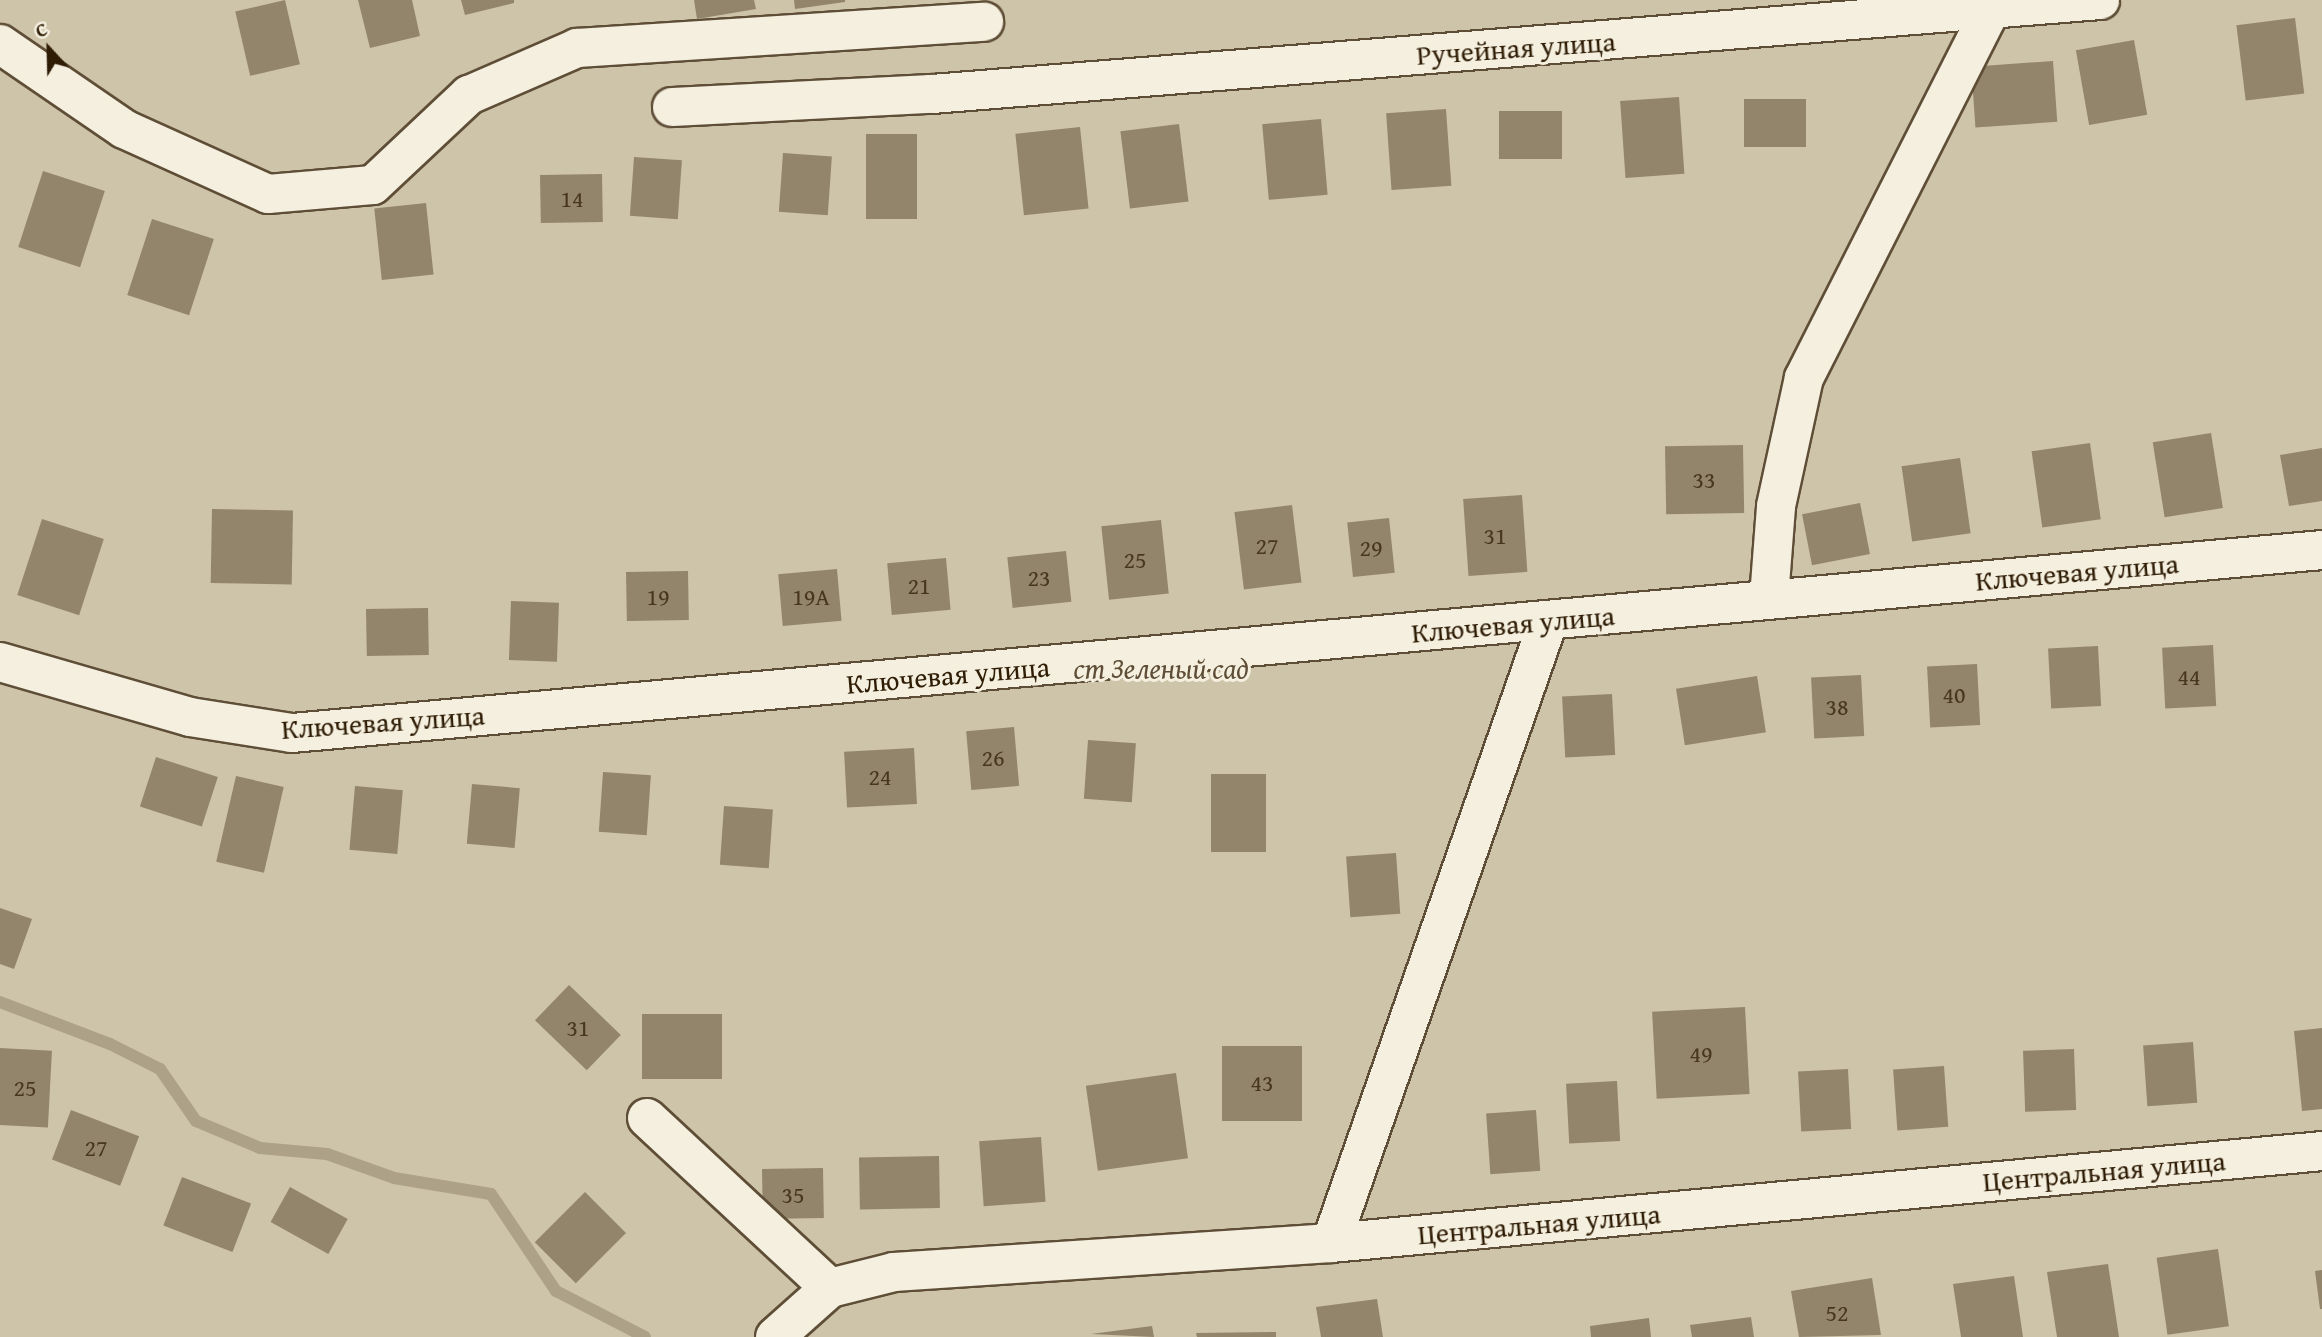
<!DOCTYPE html>
<meta charset="utf-8">
<style>
body{margin:0}
#map{position:relative;width:2322px;height:1337px;overflow:hidden;background:#eee6cc;font-family:"Gentium Book Plus",serif}
div>[style]{position:absolute}
.green>*{inset:0;background:#cec4aa;transform-origin:0 0}
.stream>*{height:12px;margin:-6px;padding:0 6px;transform-origin:6px;border-radius:6px;background:#ada188}
.building>*{inset:0;background:#92856c;transform-origin:0 0}
.roads{filter:drop-shadow(2px 0 #5f4e37) drop-shadow(-2px 0 #5f4e37) drop-shadow(0 2px #5f4e37) drop-shadow(0 -2px #5f4e37)}
.street>*{height:38px;margin:-19px;padding:0 19px;transform-origin:19px;border-radius:19px;background:#f4efde}
span{translate:-50% -50%;white-space:nowrap;text-align:center;line-height:1.15;-webkit-text-stroke:6px #f4efde;paint-order:stroke}
.number-label{font-size:24px;color:#48361f}
.number-label span{-webkit-text-stroke-width:0}
.street-label{font-size:28px;color:#2f1c05}
.park-label{font-size:28px;color:#5f4e37;font-style:italic}
.north{position:absolute;left:14px;top:14px;width:70px;height:70px;-webkit-text-stroke:5px #f4efde;paint-order:stroke;rotate:338deg;font-size:19px;font-weight:700;line-height:28px;text-align:center;color:#2f1c05}
.north::after{content:'';display:block;margin:auto;width:24px;height:32px;background:#2f1c05;clip-path:polygon(50% 0,100% 100%,50% 72%,0 100%)}
</style>
<div id="map">
<div class="green">
<i style="left:0;top:0;width:2322px;height:1337px"></i>
</div>
<div class="stream">
<i style="left:0;top:1002px;width:118px;rotate:20.9deg"></i>
<i style="left:110px;top:1044px;width:56px;rotate:26.6deg"></i>
<i style="left:160px;top:1069px;width:63px;rotate:55.3deg"></i>
<i style="left:196px;top:1121px;width:69px;rotate:22.9deg"></i>
<i style="left:260px;top:1148px;width:67px;rotate:5.1deg"></i>
<i style="left:327px;top:1154px;width:71px;rotate:19.7deg"></i>
<i style="left:394px;top:1178px;width:98px;rotate:9.4deg"></i>
<i style="left:491px;top:1194px;width:117px;rotate:56.2deg"></i>
<i style="left:556px;top:1291px;width:100px;rotate:27.3deg"></i>
</div>
<div class="building">
<i style="left:285px;top:0;width:66px;height:51px;rotate:77deg"></i>
<i style="clip-path:polygon(358px 0,412px 0,420px 36px,370px 48px)"></i>
<i style="clip-path:polygon(461px 0,514px 0,514px 3px,465px 15px)"></i>
<i style="clip-path:polygon(694px 0,754px 0,756px 9px,697px 19px)"></i>
<i style="clip-path:polygon(794px 0,845px 0,845px 2px,795px 9px)"></i>
<i style="left:2295px;top:18px;width:76px;height:59px;rotate:83deg"></i>
<i style="left:2134px;top:40px;width:76px;height:59px;rotate:80deg"></i>
<i style="left:2053px;top:61px;width:61px;height:82px;rotate:86deg"></i>
<i style="left:1679px;top:97px;width:77px;height:59px;rotate:86deg"></i>
<i style="left:1806px;top:99px;width:48px;height:62px;rotate:90deg"></i>
<i style="left:1446px;top:109px;width:77px;height:60px;rotate:86deg"></i>
<i style="left:1562px;top:111px;width:48px;height:63px;rotate:90deg"></i>
<i style="left:1321px;top:119px;width:76px;height:59px;rotate:85deg"></i>
<i style="left:1179px;top:124px;width:78px;height:59px;rotate:83deg"></i>
<i style="left:1080px;top:127px;width:82px;height:65px;rotate:84deg"></i>
<i style="left:866px;top:134px;width:51px;height:85px"></i>
<i style="left:783px;top:153px;width:49px;height:59px;rotate:4deg"></i>
<i style="left:634px;top:157px;width:48px;height:59px;rotate:4deg"></i>
<i style="left:43px;top:171px;width:65px;height:80px;rotate:18deg"></i>
<i style="left:602px;top:174px;width:48px;height:62px;rotate:89deg"></i>
<i style="left:426px;top:203px;width:72px;height:52px;rotate:84deg"></i>
<i style="left:152px;top:219px;width:65px;height:80px;rotate:18deg"></i>
<i style="left:2211px;top:433px;width:76px;height:59px;rotate:81deg"></i>
<i style="left:2090px;top:443px;width:77px;height:59px;rotate:82deg"></i>
<i style="left:1743px;top:445px;width:68px;height:78px;rotate:89deg"></i>
<i style="clip-path:polygon(2322px 448px,2322px 501px,2289px 506px,2280px 455px)"></i>
<i style="left:1960px;top:458px;width:76px;height:59px;rotate:82deg"></i>
<i style="left:1522px;top:495px;width:77px;height:59px;rotate:86deg"></i>
<i style="left:1860px;top:503px;width:52px;height:59px;rotate:79deg"></i>
<i style="left:1292px;top:505px;width:78px;height:58px;rotate:83deg"></i>
<i style="left:212px;top:509px;width:81px;height:74px;rotate:1deg"></i>
<i style="left:1389px;top:518px;width:55px;height:42px;rotate:84deg"></i>
<i style="left:42px;top:519px;width:65px;height:80px;rotate:18deg"></i>
<i style="left:1161px;top:520px;width:74px;height:60px;rotate:84deg"></i>
<i style="left:1066px;top:551px;width:51px;height:59px;rotate:84deg"></i>
<i style="left:946px;top:558px;width:52px;height:59px;rotate:85deg"></i>
<i style="left:837px;top:569px;width:52px;height:59px;rotate:85deg"></i>
<i style="left:688px;top:571px;width:49px;height:62px;rotate:89deg"></i>
<i style="left:511px;top:601px;width:48px;height:59px;rotate:2deg"></i>
<i style="left:428px;top:608px;width:47px;height:62px;rotate:89deg"></i>
<i style="left:2213px;top:645px;width:61px;height:51px;rotate:87deg"></i>
<i style="left:2098px;top:646px;width:60px;height:50px;rotate:87deg"></i>
<i style="left:1977px;top:664px;width:61px;height:50px;rotate:87deg"></i>
<i style="left:1861px;top:675px;width:61px;height:50px;rotate:87deg"></i>
<i style="left:1757px;top:676px;width:57px;height:82px;rotate:81deg"></i>
<i style="left:1612px;top:694px;width:61px;height:50px;rotate:87deg"></i>
<i style="left:1014px;top:727px;width:59px;height:48px;rotate:85deg"></i>
<i style="left:1088px;top:740px;width:48px;height:59px;rotate:4deg"></i>
<i style="left:914px;top:748px;width:56px;height:70px;rotate:87deg"></i>
<i style="left:156px;top:757px;width:65px;height:52px;rotate:18deg"></i>
<i style="left:603px;top:772px;width:48px;height:60px;rotate:4deg"></i>
<i style="left:1266px;top:774px;width:78px;height:55px;rotate:90deg"></i>
<i style="left:236px;top:776px;width:49px;height:88px;rotate:13deg"></i>
<i style="left:472px;top:784px;width:48px;height:60px;rotate:5deg"></i>
<i style="left:355px;top:786px;width:48px;height:64px;rotate:5deg"></i>
<i style="left:724px;top:806px;width:49px;height:59px;rotate:4deg"></i>
<i style="left:1396px;top:853px;width:61px;height:50px;rotate:86deg"></i>
<i style="clip-path:polygon(0 908px,32px 919px,14px 969px,0 964px)"></i>
<i style="left:569px;top:985px;width:72px;height:49px;rotate:44deg"></i>
<i style="left:1745px;top:1007px;width:87px;height:93px;rotate:87deg"></i>
<i style="left:722px;top:1014px;width:65px;height:80px;rotate:90deg"></i>
<i style="clip-path:polygon(2322px 1028px,2322px 1109px,2302px 1111px,2294px 1031px)"></i>
<i style="left:2193px;top:1042px;width:61px;height:50px;rotate:86deg"></i>
<i style="left:1222px;top:1046px;width:80px;height:75px"></i>
<i style="left:0;top:1048px;width:52px;height:77px;rotate:3deg"></i>
<i style="left:2074px;top:1049px;width:61px;height:51px;rotate:88deg"></i>
<i style="left:1944px;top:1066px;width:61px;height:51px;rotate:86deg"></i>
<i style="left:1848px;top:1069px;width:60px;height:50px;rotate:87deg"></i>
<i style="left:1176px;top:1073px;width:86px;height:91px;rotate:82deg"></i>
<i style="left:1617px;top:1081px;width:60px;height:51px;rotate:87deg"></i>
<i style="left:71px;top:1110px;width:73px;height:53px;rotate:21deg"></i>
<i style="left:1536px;top:1110px;width:61px;height:50px;rotate:86deg"></i>
<i style="left:1041px;top:1137px;width:65px;height:62px;rotate:86deg"></i>
<i style="left:939px;top:1156px;width:52px;height:80px;rotate:89deg"></i>
<i style="left:823px;top:1168px;width:50px;height:61px;rotate:89deg"></i>
<i style="left:182px;top:1177px;width:74px;height:52px;rotate:21deg"></i>
<i style="left:290px;top:1187px;width:66px;height:40px;rotate:29deg"></i>
<i style="left:585px;top:1192px;width:58px;height:71px;rotate:45deg"></i>
<i style="left:2218px;top:1249px;width:78px;height:62px;rotate:82deg"></i>
<i style="clip-path:polygon(2108px 1264px,2119px 1337px,2057px 1337px,2047px 1272px)"></i>
<i style="clip-path:polygon(2322px 1270px,2322px 1309px,2320px 1309px,2315px 1271px)"></i>
<i style="clip-path:polygon(2014px 1276px,2023px 1337px,1961px 1337px,1953px 1284px)"></i>
<i style="clip-path:polygon(1872px 1278px,1881px 1335px,1799px 1337px,1791px 1291px)"></i>
<i style="clip-path:polygon(1377px 1299px,1383px 1337px,1321px 1337px,1316px 1307px)"></i>
<i style="clip-path:polygon(1751px 1317px,1754px 1337px,1692px 1337px,1690px 1325px)"></i>
<i style="clip-path:polygon(1649px 1318px,1651px 1337px,1591px 1337px,1590px 1326px)"></i>
<i style="clip-path:polygon(1152px 1326px,1154px 1337px,1091px 1334px)"></i>
<i style="clip-path:polygon(1276px 1332px,1276px 1337px,1197px 1337px,1196px 1333px)"></i>
</div>
<div class="roads">
<div class="street">
<i style="left:0;top:44px;width:150px;rotate:34.4deg"></i>
<i style="left:124px;top:129px;width:158px;rotate:24.3deg"></i>
<i style="left:268px;top:194px;width:105px;rotate:-4.9deg"></i>
<i style="left:373px;top:185px;width:132px;rotate:-43.2deg"></i>
<i style="left:469px;top:95px;width:118px;rotate:-23.5deg"></i>
<i style="left:577px;top:48px;width:408px;rotate:-3.7deg"></i>
<i style="left:672px;top:107px;width:260px;rotate:-2.9deg"></i>
<i style="left:932px;top:94px;width:1172px;rotate:-4.6deg"></i>
<i style="left:1769px;top:598px;width:92px;rotate:-85.6deg"></i>
<i style="left:1776px;top:506px;width:131px;rotate:-77.7deg"></i>
<i style="left:1804px;top:378px;width:411px;rotate:-63.1deg"></i>
<i style="left:0;top:662px;width:198px;rotate:16.1deg"></i>
<i style="left:190px;top:717px;width:103px;rotate:8.9deg"></i>
<i style="left:292px;top:733px;width:2038px;rotate:-5.15deg"></i>
<i style="left:647px;top:1118px;width:250px;rotate:42.9deg"></i>
<i style="left:1331px;top:1243px;width:658px;rotate:-70.74deg"></i>
<i style="left:775px;top:1337px;width:74px;rotate:-41.7deg"></i>
<i style="left:830px;top:1288px;width:66px;rotate:-14deg"></i>
<i style="left:894px;top:1272px;width:438px;rotate:-3.8deg"></i>
<i style="left:1331px;top:1243px;width:995px;rotate:-5.3deg"></i>
</div>
</div>
<div class="number-label">
<span style="left:572px;top:199px">14</span>
<span style="left:1704px;top:480px">33</span>
<span style="left:1495px;top:536px">31</span>
<span style="left:1267px;top:546px">27</span>
<span style="left:1371px;top:548px">29</span>
<span style="left:1135px;top:560px">25</span>
<span style="left:1039px;top:578px">23</span>
<span style="left:919px;top:586px">21</span>
<span style="left:658px;top:597px">19</span>
<span style="left:811px;top:597px">19А</span>
<span style="left:2189px;top:677px">44</span>
<span style="left:1954px;top:695px">40</span>
<span style="left:1837px;top:707px">38</span>
<span style="left:993px;top:758px">26</span>
<span style="left:880px;top:777px">24</span>
<span style="left:578px;top:1028px">31</span>
<span style="left:1701px;top:1054px">49</span>
<span style="left:1262px;top:1083px">43</span>
<span style="left:25px;top:1088px">25</span>
<span style="left:96px;top:1148px">27</span>
<span style="left:793px;top:1195px">35</span>
<span style="left:1837px;top:1313px">52</span>
</div>
<div class="street-label">
<span style="left:1516px;top:48px;rotate:-4deg">Ручейная улица</span>
<span style="left:2077px;top:572px;rotate:-5deg">Ключевая улица</span>
<span style="left:1513px;top:624px;rotate:-5deg">Ключевая улица</span>
<span style="left:948px;top:675px;rotate:-5deg">Ключевая улица</span>
<span style="left:383px;top:722px;rotate:-4deg">Ключевая улица</span>
<span style="left:2104px;top:1171px;rotate:-5deg">Центральная улица</span>
<span style="left:1539px;top:1224px;rotate:-5deg">Центральная улица</span>
</div>
<div class="park-label">
<span style="left:1161px;top:668px">ст Зеленый сад</span>
</div>
<div class="north">С</div>
</div>
